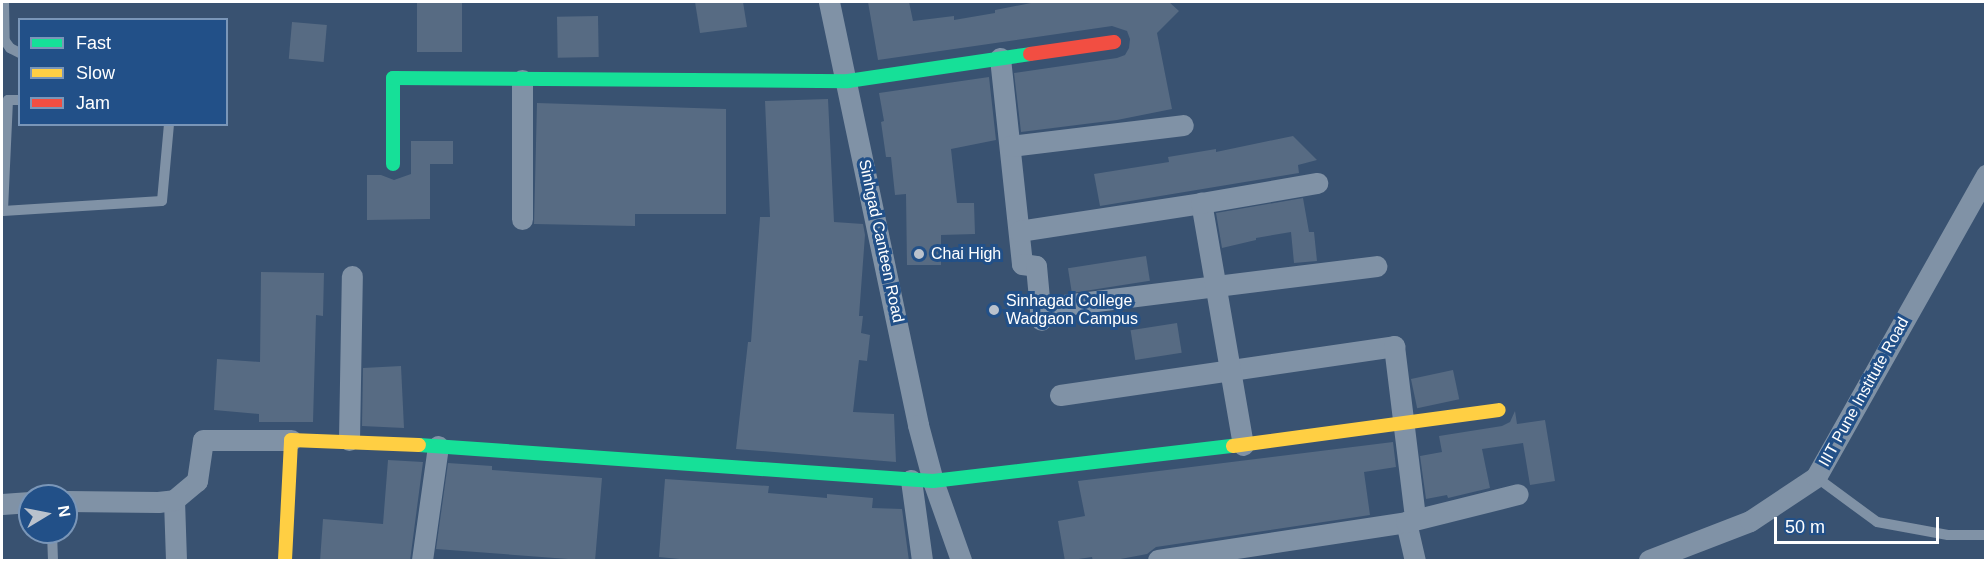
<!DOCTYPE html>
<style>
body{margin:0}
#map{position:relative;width:1987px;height:562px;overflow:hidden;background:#395271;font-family:Arial,sans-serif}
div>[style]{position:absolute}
.building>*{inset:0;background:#576b83;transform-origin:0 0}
.lane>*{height:10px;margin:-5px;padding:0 5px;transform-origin:5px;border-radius:5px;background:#8092a6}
.street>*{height:21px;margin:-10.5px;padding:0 10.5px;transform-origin:10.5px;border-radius:10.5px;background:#8092a6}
.fast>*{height:14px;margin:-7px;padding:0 7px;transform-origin:7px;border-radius:7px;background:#16e098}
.slow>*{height:14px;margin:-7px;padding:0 7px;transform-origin:7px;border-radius:7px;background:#ffcf43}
.jam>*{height:14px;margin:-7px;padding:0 7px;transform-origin:7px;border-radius:7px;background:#f24e42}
.dots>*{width:16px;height:16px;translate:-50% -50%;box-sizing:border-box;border:3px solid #225088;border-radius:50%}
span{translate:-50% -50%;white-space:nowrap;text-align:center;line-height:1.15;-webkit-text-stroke:6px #225088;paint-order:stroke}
.street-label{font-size:16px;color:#fff}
.poi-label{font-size:16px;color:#fff}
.left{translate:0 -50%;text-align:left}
.frame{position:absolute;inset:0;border:3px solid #fff;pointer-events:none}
.legend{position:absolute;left:18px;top:18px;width:210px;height:108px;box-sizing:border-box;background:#225088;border:2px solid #7a96b8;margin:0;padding:8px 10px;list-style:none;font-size:18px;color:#fff}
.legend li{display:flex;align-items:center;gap:12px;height:30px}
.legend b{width:30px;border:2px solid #7a96b8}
.north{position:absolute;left:18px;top:484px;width:60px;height:60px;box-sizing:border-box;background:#225088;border:2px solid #7a96b8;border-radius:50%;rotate:80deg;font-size:16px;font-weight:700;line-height:24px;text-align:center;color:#fff}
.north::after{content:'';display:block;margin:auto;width:21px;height:27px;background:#bac2cd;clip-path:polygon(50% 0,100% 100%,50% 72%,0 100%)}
.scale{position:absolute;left:1774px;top:517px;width:165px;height:27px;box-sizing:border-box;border:3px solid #fff;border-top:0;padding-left:8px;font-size:18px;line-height:21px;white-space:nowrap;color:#fff;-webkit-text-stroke:4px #225088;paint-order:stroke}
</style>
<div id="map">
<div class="building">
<i style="left:417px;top:2px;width:45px;height:50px"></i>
<i style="clip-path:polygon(695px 2px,743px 2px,747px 27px,700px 33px)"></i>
<i style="clip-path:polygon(868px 2px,909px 2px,913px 21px,954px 16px,954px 20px,995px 13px,995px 10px,1036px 2px,1169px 2px,1179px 11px,1157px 33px,1172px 109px,1117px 120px,1021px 132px,1014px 73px,1117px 58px,1125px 55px,1129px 48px,1130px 39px,1127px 31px,1112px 26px,878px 60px)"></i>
<i style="left:598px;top:16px;width:41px;height:41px;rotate:89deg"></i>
<i style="left:292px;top:22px;width:35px;height:37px;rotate:5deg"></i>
<i style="clip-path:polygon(989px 77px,996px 140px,951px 149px,957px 203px,974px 203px,975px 234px,941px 235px,941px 265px,907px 265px,906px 194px,895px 195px,891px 157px,886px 157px,881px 122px,884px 121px,879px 93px)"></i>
<i style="clip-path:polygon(828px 99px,834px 222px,863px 224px,865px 235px,859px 316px,863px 316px,861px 333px,870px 335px,867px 361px,859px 360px,853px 412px,894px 414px,896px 462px,736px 449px,748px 342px,751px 342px,760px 217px,770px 217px,765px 101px)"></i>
<i style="clip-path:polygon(537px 103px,726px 109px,726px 214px,635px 214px,635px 226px,534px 224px)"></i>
<i style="clip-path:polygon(1293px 136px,1317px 160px,1298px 165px,1299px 173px,1100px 206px,1094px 174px,1169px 162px,1168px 157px,1216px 149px,1216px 152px)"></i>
<i style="clip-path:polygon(411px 141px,453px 141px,453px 164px,430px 164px,430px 219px,367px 220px,367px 175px,381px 175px,394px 180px,411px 174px)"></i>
<i style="clip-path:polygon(1303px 198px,1309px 232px,1314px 232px,1317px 261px,1294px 263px,1291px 232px,1256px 238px,1256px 240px,1222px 248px,1216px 213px)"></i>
<i style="left:1146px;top:256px;width:25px;height:79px;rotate:81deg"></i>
<i style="clip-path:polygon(261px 272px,324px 273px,323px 316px,316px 315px,313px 422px,259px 422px,259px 414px,214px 410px,217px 359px,260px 362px)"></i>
<i style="left:1177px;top:323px;width:30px;height:47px;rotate:81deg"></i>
<i style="clip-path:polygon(401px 366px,404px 428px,362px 426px,363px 368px)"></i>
<i style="left:1453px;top:370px;width:30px;height:43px;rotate:78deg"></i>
<i style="clip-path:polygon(1515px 411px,1517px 424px,1545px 420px,1555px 481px,1530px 485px,1523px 443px,1482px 449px,1490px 488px,1448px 498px,1447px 495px,1426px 499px,1420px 456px,1442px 452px,1439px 436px,1502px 426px,1510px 422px)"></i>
<i style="clip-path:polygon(1393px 442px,1396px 467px,1364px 472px,1370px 515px,1156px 547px,1147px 554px,1110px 561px,1093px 561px,1092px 557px,1065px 561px,1058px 521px,1085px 516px,1078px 481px)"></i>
<i style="clip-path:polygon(388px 460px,423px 462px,410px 561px,320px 561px,323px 519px,383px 524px)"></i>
<i style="clip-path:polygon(448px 463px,492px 466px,492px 470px,602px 478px,595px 561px,436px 549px)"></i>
<i style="clip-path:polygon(665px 479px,769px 486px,768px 493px,827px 498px,827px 494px,873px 498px,872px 508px,902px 509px,909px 561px,700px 561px,659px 557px)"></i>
</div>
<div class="lane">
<i style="left:4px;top:2px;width:39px;rotate:89deg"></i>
<i style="left:5px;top:41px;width:9px;rotate:54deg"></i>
<i style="left:10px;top:48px;width:11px;rotate:27deg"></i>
<i style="left:20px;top:100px;width:12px;rotate:180deg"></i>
<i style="left:8px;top:100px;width:111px;rotate:92.6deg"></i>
<i style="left:3px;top:211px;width:159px;rotate:-3.6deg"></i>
<i style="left:162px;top:201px;width:77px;rotate:-84.8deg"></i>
<i style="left:1816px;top:477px;width:76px;rotate:36.4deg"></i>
<i style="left:1877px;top:522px;width:72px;rotate:10.4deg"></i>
<i style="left:1948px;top:535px;width:38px"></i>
<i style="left:52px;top:532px;width:28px;rotate:88deg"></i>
</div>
<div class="street">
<i style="left:829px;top:2px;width:432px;rotate:78.1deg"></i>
<i style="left:918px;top:425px;width:58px;rotate:75deg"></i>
<i style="left:933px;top:481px;width:84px;rotate:70.5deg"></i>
<i style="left:1000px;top:58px;width:207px;rotate:83.9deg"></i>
<i style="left:1022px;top:264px;width:14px;rotate:8deg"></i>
<i style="left:1036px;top:266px;width:54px;rotate:84.7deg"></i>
<i style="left:522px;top:80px;width:139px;rotate:90deg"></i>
<i style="left:1010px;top:146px;width:174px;rotate:-6.9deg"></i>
<i style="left:1019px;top:231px;width:184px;rotate:-8.7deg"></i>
<i style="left:1040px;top:308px;width:339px;rotate:-7.1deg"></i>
<i style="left:1060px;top:395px;width:338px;rotate:-8.3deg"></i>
<i style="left:1394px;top:346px;width:173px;rotate:83deg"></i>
<i style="left:349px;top:440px;width:164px;rotate:-89deg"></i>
<i style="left:1243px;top:445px;width:246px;rotate:-99.8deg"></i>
<i style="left:1201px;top:203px;width:118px;rotate:-9.8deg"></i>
<i style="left:911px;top:480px;width:81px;rotate:82.2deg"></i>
<i style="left:174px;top:500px;width:60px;rotate:88.1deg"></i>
<i style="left:66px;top:501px;width:92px;rotate:0.6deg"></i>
<i style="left:158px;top:502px;width:16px;rotate:-7deg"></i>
<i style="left:174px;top:500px;width:30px;rotate:-40deg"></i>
<i style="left:197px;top:481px;width:41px;rotate:-81.7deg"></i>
<i style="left:203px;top:440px;width:88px"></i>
<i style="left:2px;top:504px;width:28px;rotate:-4deg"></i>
<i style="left:1406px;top:522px;width:39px;rotate:77deg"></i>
<i style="left:422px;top:560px;width:115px;rotate:-82deg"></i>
<i style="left:1158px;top:560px;width:251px;rotate:-8.7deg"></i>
<i style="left:1406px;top:522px;width:115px;rotate:-14deg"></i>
<i style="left:1649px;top:560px;width:108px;rotate:-21.1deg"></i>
<i style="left:1750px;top:521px;width:79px;rotate:-33.7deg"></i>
<i style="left:1816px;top:477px;width:347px;rotate:-60.6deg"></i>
</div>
<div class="fast">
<i style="left:393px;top:164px;width:86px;rotate:-90deg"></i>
<i style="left:393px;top:78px;width:455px;rotate:0.4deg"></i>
<i style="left:848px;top:81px;width:184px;rotate:-8.4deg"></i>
<i style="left:419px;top:445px;width:515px;rotate:4.01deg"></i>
<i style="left:933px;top:481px;width:302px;rotate:-6.7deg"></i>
</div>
<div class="slow">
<i style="left:1233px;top:446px;width:268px;rotate:-7.7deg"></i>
<i style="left:285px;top:560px;width:120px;rotate:-87.1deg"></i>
<i style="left:291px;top:440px;width:128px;rotate:2.2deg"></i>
</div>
<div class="jam">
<i style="left:1030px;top:54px;width:85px;rotate:-8.1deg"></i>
</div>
<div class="dots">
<i style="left:919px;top:254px;background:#bac2cd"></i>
<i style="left:994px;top:310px;background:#bac2cd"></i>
</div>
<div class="street-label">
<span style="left:881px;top:241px;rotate:78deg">Sinhgad Canteen Road</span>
<span style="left:1864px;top:392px;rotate:-61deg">IIIT Pune Institute Road</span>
</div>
<div class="poi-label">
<span class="left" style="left:931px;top:254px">Chai High</span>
<span class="left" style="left:1006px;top:310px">Sinhagad College<br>Wadgaon Campus</span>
</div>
<div class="frame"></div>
<ul class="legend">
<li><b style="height:8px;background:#16e098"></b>Fast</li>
<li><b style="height:8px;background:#ffcf43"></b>Slow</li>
<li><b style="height:8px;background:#f24e42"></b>Jam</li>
</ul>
<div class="north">N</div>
<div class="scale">50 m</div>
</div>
